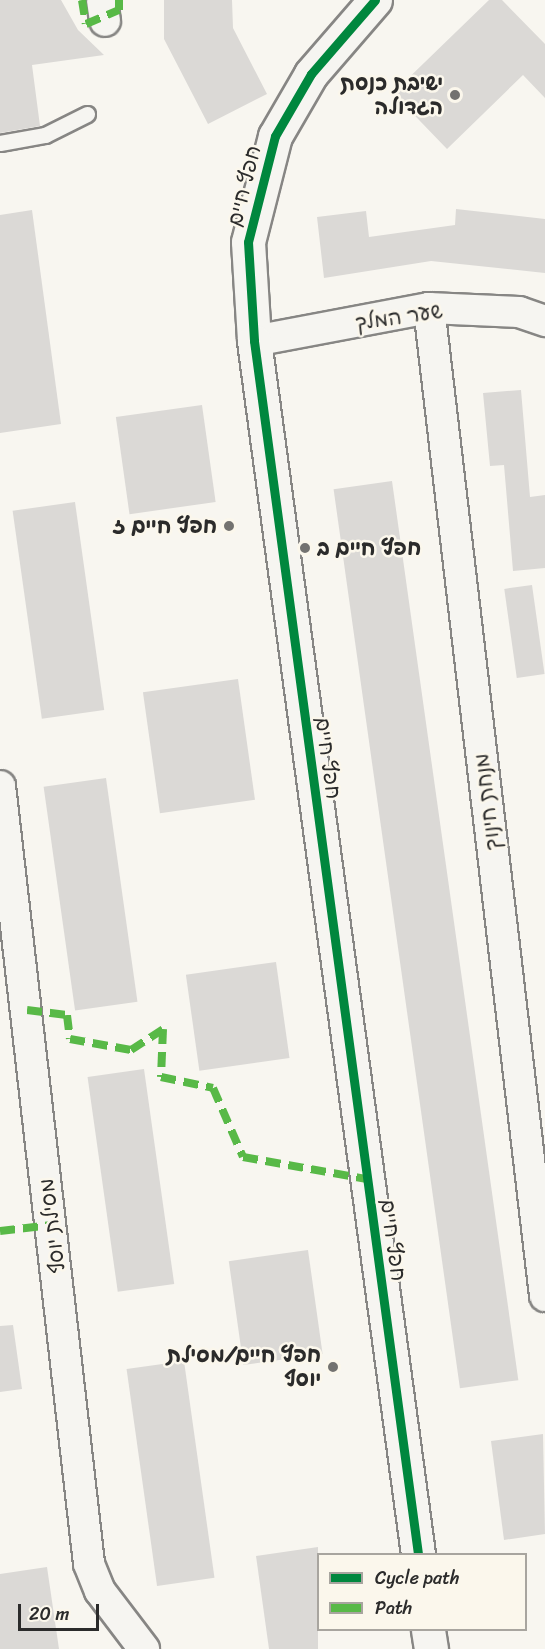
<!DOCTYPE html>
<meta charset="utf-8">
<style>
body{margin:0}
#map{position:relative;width:545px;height:1649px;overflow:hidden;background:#f8f6f0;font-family:Sriracha,"Playpen Sans Hebrew",sans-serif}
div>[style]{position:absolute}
.building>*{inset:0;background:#dbd9d6;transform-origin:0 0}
.roads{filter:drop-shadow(2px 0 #878684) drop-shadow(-2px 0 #878684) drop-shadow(0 2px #878684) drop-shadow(0 -2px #878684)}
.lane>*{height:15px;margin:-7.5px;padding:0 7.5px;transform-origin:7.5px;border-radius:7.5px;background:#f6f5f1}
.street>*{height:30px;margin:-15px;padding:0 15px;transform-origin:15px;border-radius:15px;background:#f6f5f1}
.secondary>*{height:33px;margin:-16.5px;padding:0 16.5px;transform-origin:16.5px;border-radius:16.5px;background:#f6f5f1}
.quiet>*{height:8px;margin-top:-4px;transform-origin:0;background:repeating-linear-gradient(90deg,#58b947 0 15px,transparent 0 23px)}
.cycleway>*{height:9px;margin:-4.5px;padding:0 4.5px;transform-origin:4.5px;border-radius:4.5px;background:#00873e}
.dots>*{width:16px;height:16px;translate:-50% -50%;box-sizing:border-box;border:3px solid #fbf7ec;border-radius:50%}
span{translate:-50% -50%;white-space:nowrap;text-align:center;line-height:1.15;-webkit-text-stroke:5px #fbf7ec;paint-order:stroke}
.poi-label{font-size:21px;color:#2b2b2b;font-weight:700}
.right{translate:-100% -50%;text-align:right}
.left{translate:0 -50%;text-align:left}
.street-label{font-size:21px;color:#2b2b2b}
.legend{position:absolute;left:317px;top:1553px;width:210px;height:78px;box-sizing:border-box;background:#fbf7ec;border:2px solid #a8a59f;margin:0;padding:8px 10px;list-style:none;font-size:18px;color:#2b2b2b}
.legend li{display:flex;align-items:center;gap:12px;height:30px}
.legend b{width:30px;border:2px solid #a8a59f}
.scale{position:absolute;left:18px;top:1604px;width:81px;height:27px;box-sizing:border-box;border:3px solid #2b2b2b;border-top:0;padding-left:8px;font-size:18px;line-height:21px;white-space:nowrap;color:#2b2b2b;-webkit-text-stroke:4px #fbf7ec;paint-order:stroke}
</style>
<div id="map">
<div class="building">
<i style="clip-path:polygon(0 0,61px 0,78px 30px,104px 55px,32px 65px,40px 126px,0 133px)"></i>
<i style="clip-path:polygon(164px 0,232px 0,233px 28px,267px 94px,208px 124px,164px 39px)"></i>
<i style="clip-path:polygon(489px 0,502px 0,545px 44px,545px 98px,523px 75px,447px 149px,393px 93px)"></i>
<i style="clip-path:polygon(456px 209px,545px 219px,545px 273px,431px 261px,324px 278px,317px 217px,366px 211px,369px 237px,455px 225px)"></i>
<i style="clip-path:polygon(32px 210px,61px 424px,0 433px,0 215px)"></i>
<i style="clip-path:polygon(521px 390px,530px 497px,545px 495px,545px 568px,513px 571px,504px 465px,490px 466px,483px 393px)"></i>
<i style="left:202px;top:405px;width:98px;height:87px;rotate:82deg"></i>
<i style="left:392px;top:481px;width:908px;height:59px;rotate:82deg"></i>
<i style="left:75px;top:502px;width:210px;height:63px;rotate:82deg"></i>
<i style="left:532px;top:585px;width:90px;height:28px;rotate:82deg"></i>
<i style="left:238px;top:679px;width:122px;height:96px;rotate:82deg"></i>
<i style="left:106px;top:778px;width:226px;height:63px;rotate:82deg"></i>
<i style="left:276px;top:962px;width:97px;height:91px;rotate:82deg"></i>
<i style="left:144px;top:1069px;width:217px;height:57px;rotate:82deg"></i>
<i style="left:308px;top:1250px;width:105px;height:80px;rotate:82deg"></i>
<i style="clip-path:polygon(13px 1325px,22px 1389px,0 1392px,0 1326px)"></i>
<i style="left:184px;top:1361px;width:219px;height:58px;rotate:82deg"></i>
<i style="clip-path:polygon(543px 1434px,545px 1534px,504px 1540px,491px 1441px)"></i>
<i style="clip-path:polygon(318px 1547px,318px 1649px,269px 1649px,256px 1556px)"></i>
<i style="clip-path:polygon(47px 1567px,59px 1649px,0 1649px,0 1574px)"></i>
</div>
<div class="roads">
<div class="lane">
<i style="left:0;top:143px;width:46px;rotate:-10.1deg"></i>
<i style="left:45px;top:135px;width:47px;rotate:-26.6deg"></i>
</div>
<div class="street">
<i style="left:102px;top:0;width:21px;rotate:82deg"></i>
<i style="left:429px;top:308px;width:995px;rotate:83.3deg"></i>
<i style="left:254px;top:341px;width:178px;rotate:-10.7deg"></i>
<i style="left:429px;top:308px;width:90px;rotate:2.5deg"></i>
<i style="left:519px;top:312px;width:28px;rotate:19deg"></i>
<i style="left:0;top:786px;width:783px;rotate:83.47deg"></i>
<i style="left:89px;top:1564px;width:29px;rotate:68deg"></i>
<i style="left:100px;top:1591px;width:73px;rotate:52.8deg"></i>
</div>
<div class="secondary">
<i style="left:375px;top:0;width:98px;rotate:130.9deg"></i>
<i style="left:311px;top:74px;width:72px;rotate:120.1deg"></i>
<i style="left:275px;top:136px;width:109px;rotate:104.3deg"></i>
<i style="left:248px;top:242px;width:99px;rotate:86.5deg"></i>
<i style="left:254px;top:341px;width:1224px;rotate:82.3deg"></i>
<i style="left:428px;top:1630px;width:19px;rotate:81deg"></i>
</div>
</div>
<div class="quiet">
<i style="left:82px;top:0;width:24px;rotate:81deg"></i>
<i style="left:86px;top:24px;width:36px;rotate:-23deg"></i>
<i style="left:119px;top:10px;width:10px;rotate:-90deg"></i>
<i style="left:27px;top:1010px;width:40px;rotate:7.1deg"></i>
<i style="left:67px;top:1015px;width:24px;rotate:83deg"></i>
<i style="left:70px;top:1039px;width:62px;rotate:10.2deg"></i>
<i style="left:131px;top:1050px;width:38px;rotate:-33deg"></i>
<i style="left:163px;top:1029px;width:48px;rotate:92.4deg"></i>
<i style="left:161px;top:1077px;width:53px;rotate:11.9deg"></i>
<i style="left:213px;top:1088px;width:75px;rotate:66.5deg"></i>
<i style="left:243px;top:1157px;width:126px;rotate:10.1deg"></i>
<i style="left:0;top:1231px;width:52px;rotate:-6.6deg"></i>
</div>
<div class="cycleway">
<i style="left:375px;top:0;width:98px;rotate:130.9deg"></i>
<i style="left:311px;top:74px;width:72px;rotate:120.1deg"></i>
<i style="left:275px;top:136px;width:109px;rotate:104.3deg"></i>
<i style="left:248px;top:242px;width:99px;rotate:86.5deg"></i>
<i style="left:254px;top:341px;width:1224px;rotate:82.3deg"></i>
</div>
<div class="dots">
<i style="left:455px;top:95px;background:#737270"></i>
<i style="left:229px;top:526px;background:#737270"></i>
<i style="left:305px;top:548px;background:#737270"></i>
<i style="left:333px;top:1367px;background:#737270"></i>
</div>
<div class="poi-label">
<span class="right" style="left:443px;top:95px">ישיבת כנסת<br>הגדולה</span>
<span class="right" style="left:217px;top:526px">חפץ חיים ז</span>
<span class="left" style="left:317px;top:548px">חפץ חיים ב</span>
<span class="right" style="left:321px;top:1367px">חפץ חיים/מסילת<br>יוסף</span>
</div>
<div class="street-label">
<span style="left:244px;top:186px;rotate:-76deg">חפץ חיים</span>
<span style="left:399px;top:317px;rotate:-8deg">שער המלך</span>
<span style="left:328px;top:758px;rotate:82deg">חפץ חיים</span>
<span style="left:487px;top:802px;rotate:-97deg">מנחת חינוך</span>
<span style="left:52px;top:1226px;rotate:-97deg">מסילת יוסף</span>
<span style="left:393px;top:1240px;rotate:82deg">חפץ חיים</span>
</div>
<ul class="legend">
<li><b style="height:8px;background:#00873e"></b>Cycle path</li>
<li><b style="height:8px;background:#58b947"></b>Path</li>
</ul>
<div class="scale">20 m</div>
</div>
